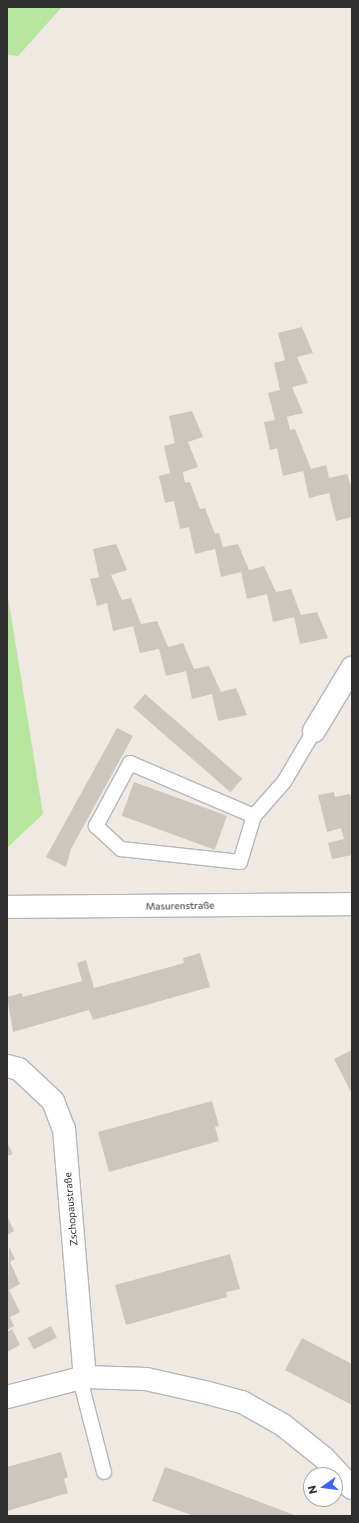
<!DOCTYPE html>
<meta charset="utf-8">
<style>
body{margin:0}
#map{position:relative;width:359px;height:1523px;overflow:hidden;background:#efe9e1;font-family:Commissioner,sans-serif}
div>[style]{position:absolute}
.green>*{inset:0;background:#b6e59e}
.building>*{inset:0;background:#cbc7bf;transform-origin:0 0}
.roads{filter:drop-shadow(1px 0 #b4b7c1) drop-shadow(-1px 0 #b4b7c1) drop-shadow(0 1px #b4b7c1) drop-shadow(0 -1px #b4b7c1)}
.lane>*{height:14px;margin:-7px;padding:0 7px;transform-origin:7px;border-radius:7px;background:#fff}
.street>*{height:22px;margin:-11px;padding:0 11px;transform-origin:11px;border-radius:11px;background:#fff}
.secondary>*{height:22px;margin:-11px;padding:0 11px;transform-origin:11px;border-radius:11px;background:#fff}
span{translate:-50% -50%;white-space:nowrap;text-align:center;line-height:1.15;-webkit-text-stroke:3.5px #fff;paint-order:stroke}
.street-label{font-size:10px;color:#2e2e2e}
.frame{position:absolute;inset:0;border:8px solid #2e2e2e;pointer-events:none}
.north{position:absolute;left:303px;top:1467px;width:40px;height:40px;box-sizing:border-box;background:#fff;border:1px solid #ababab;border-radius:50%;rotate:256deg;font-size:11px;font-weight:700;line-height:16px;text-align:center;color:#2e2e2e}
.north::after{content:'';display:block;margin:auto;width:14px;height:18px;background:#4264fb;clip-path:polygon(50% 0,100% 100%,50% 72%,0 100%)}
</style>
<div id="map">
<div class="green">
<i style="clip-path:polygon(7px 7px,62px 7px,18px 56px,7px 55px)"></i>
<i style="clip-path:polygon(7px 591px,43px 814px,7px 848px)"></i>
</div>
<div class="building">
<i style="clip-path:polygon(302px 327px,313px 353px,297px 357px,308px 383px,292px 387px,303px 413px,287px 417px,290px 430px,295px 429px,311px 469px,326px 465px,329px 478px,347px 474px,352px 488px,352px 517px,336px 521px,329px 493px,309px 498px,303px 471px,283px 476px,277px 448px,270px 450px,264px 422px,275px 420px,268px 393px,280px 390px,274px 363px,285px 360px,278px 333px)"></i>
<i style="clip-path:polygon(192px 411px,203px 437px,188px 442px,198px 467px,183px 472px,185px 483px,190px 482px,200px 509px,205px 508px,215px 534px,219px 533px,223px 547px,238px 544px,249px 570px,264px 566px,276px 592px,291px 589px,301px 615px,317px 612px,328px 638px,300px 644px,294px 617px,273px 622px,267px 594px,247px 599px,241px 572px,221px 577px,215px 549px,195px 554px,189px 527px,180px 529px,174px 501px,165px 503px,159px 476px,170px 473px,164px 446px,175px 443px,169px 416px)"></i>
<i style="clip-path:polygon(116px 544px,127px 570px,111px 575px,122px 600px,131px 598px,141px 624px,157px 621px,168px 647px,183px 643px,194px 669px,209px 666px,221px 692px,236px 688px,247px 715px,218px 721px,212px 694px,192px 699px,186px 671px,166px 676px,159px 649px,140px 653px,133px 626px,113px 631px,107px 603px,97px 606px,90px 579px,99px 577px,93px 549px)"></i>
<i style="left:145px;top:694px;width:129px;height:18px;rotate:41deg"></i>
<i style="clip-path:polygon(117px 728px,133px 736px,71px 849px,66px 867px,46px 857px)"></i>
<i style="left:134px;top:782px;width:99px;height:36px;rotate:20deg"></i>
<i style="clip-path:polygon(334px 792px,335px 797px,349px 794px,352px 798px,352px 855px,332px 859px,328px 843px,344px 839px,341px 828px,327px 832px,318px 795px)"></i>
<i style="clip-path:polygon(200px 953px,210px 987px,93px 1020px,89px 1010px,13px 1032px,7px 997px,22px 993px,23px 997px,82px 981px,77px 963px,86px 960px,94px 988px,184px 963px,183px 958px)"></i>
<i style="clip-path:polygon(352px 1050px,352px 1094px,334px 1059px)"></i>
<i style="clip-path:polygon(212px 1101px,219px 1126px,215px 1127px,219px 1141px,109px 1172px,98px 1132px)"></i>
<i style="clip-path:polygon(7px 1142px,13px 1154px,7px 1156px)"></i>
<i style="clip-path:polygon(7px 1216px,14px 1231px,7px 1235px)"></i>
<i style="clip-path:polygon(9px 1247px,15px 1259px,10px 1262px,20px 1284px,9px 1290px,20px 1312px,10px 1317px,14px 1326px,7px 1330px)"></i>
<i style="clip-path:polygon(230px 1254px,240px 1289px,226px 1292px,227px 1297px,126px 1325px,115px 1285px)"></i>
<i style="left:51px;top:1326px;width:13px;height:26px;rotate:63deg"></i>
<i style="clip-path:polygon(12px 1329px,20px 1345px,7px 1352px,7px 1332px)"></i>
<i style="clip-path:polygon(302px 1338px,352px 1364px,352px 1405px,285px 1370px)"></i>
<i style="clip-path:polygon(61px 1452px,68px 1477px,64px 1479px,68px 1493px,7px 1511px,7px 1467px)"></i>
<i style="clip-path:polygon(165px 1467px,194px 1477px,297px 1516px,194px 1516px,152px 1501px)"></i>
</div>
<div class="roads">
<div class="lane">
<i style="left:254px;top:816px;width:135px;rotate:-156.9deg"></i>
<i style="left:130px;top:763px;width:72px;rotate:118.4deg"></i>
<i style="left:96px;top:826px;width:34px;rotate:43deg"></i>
<i style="left:121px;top:849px;width:120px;rotate:6.2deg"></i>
<i style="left:240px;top:862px;width:48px;rotate:-73.1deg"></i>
<i style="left:254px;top:816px;width:45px;rotate:-48.6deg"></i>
<i style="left:284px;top:782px;width:59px;rotate:-59.5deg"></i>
<i style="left:80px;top:1379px;width:96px;rotate:75.5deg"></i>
</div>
<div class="street">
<i style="left:314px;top:731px;width:74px;rotate:-58.9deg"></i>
<i style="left:7px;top:1066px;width:12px;rotate:14deg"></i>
<i style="left:19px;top:1069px;width:47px;rotate:43.3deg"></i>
<i style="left:53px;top:1101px;width:30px;rotate:69deg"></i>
<i style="left:64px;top:1129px;width:249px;rotate:85.2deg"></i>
<i style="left:7px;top:1397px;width:81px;rotate:-14.4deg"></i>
<i style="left:85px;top:1377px;width:61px;rotate:1.9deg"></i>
<i style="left:146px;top:1379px;width:64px;rotate:12.7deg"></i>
<i style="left:208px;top:1393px;width:35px;rotate:15deg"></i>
<i style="left:242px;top:1402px;width:47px;rotate:29.3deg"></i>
<i style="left:283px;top:1425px;width:53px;rotate:38.8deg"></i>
<i style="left:324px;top:1458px;width:41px;rotate:47deg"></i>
</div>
<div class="secondary">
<i style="left:7px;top:907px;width:345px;rotate:-0.5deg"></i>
</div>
</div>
<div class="street-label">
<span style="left:180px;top:906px;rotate:-1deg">Masurenstraße</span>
<span style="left:71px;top:1209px;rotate:-95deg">Zschopaustraße</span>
</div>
<div class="frame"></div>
<div class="north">N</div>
</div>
